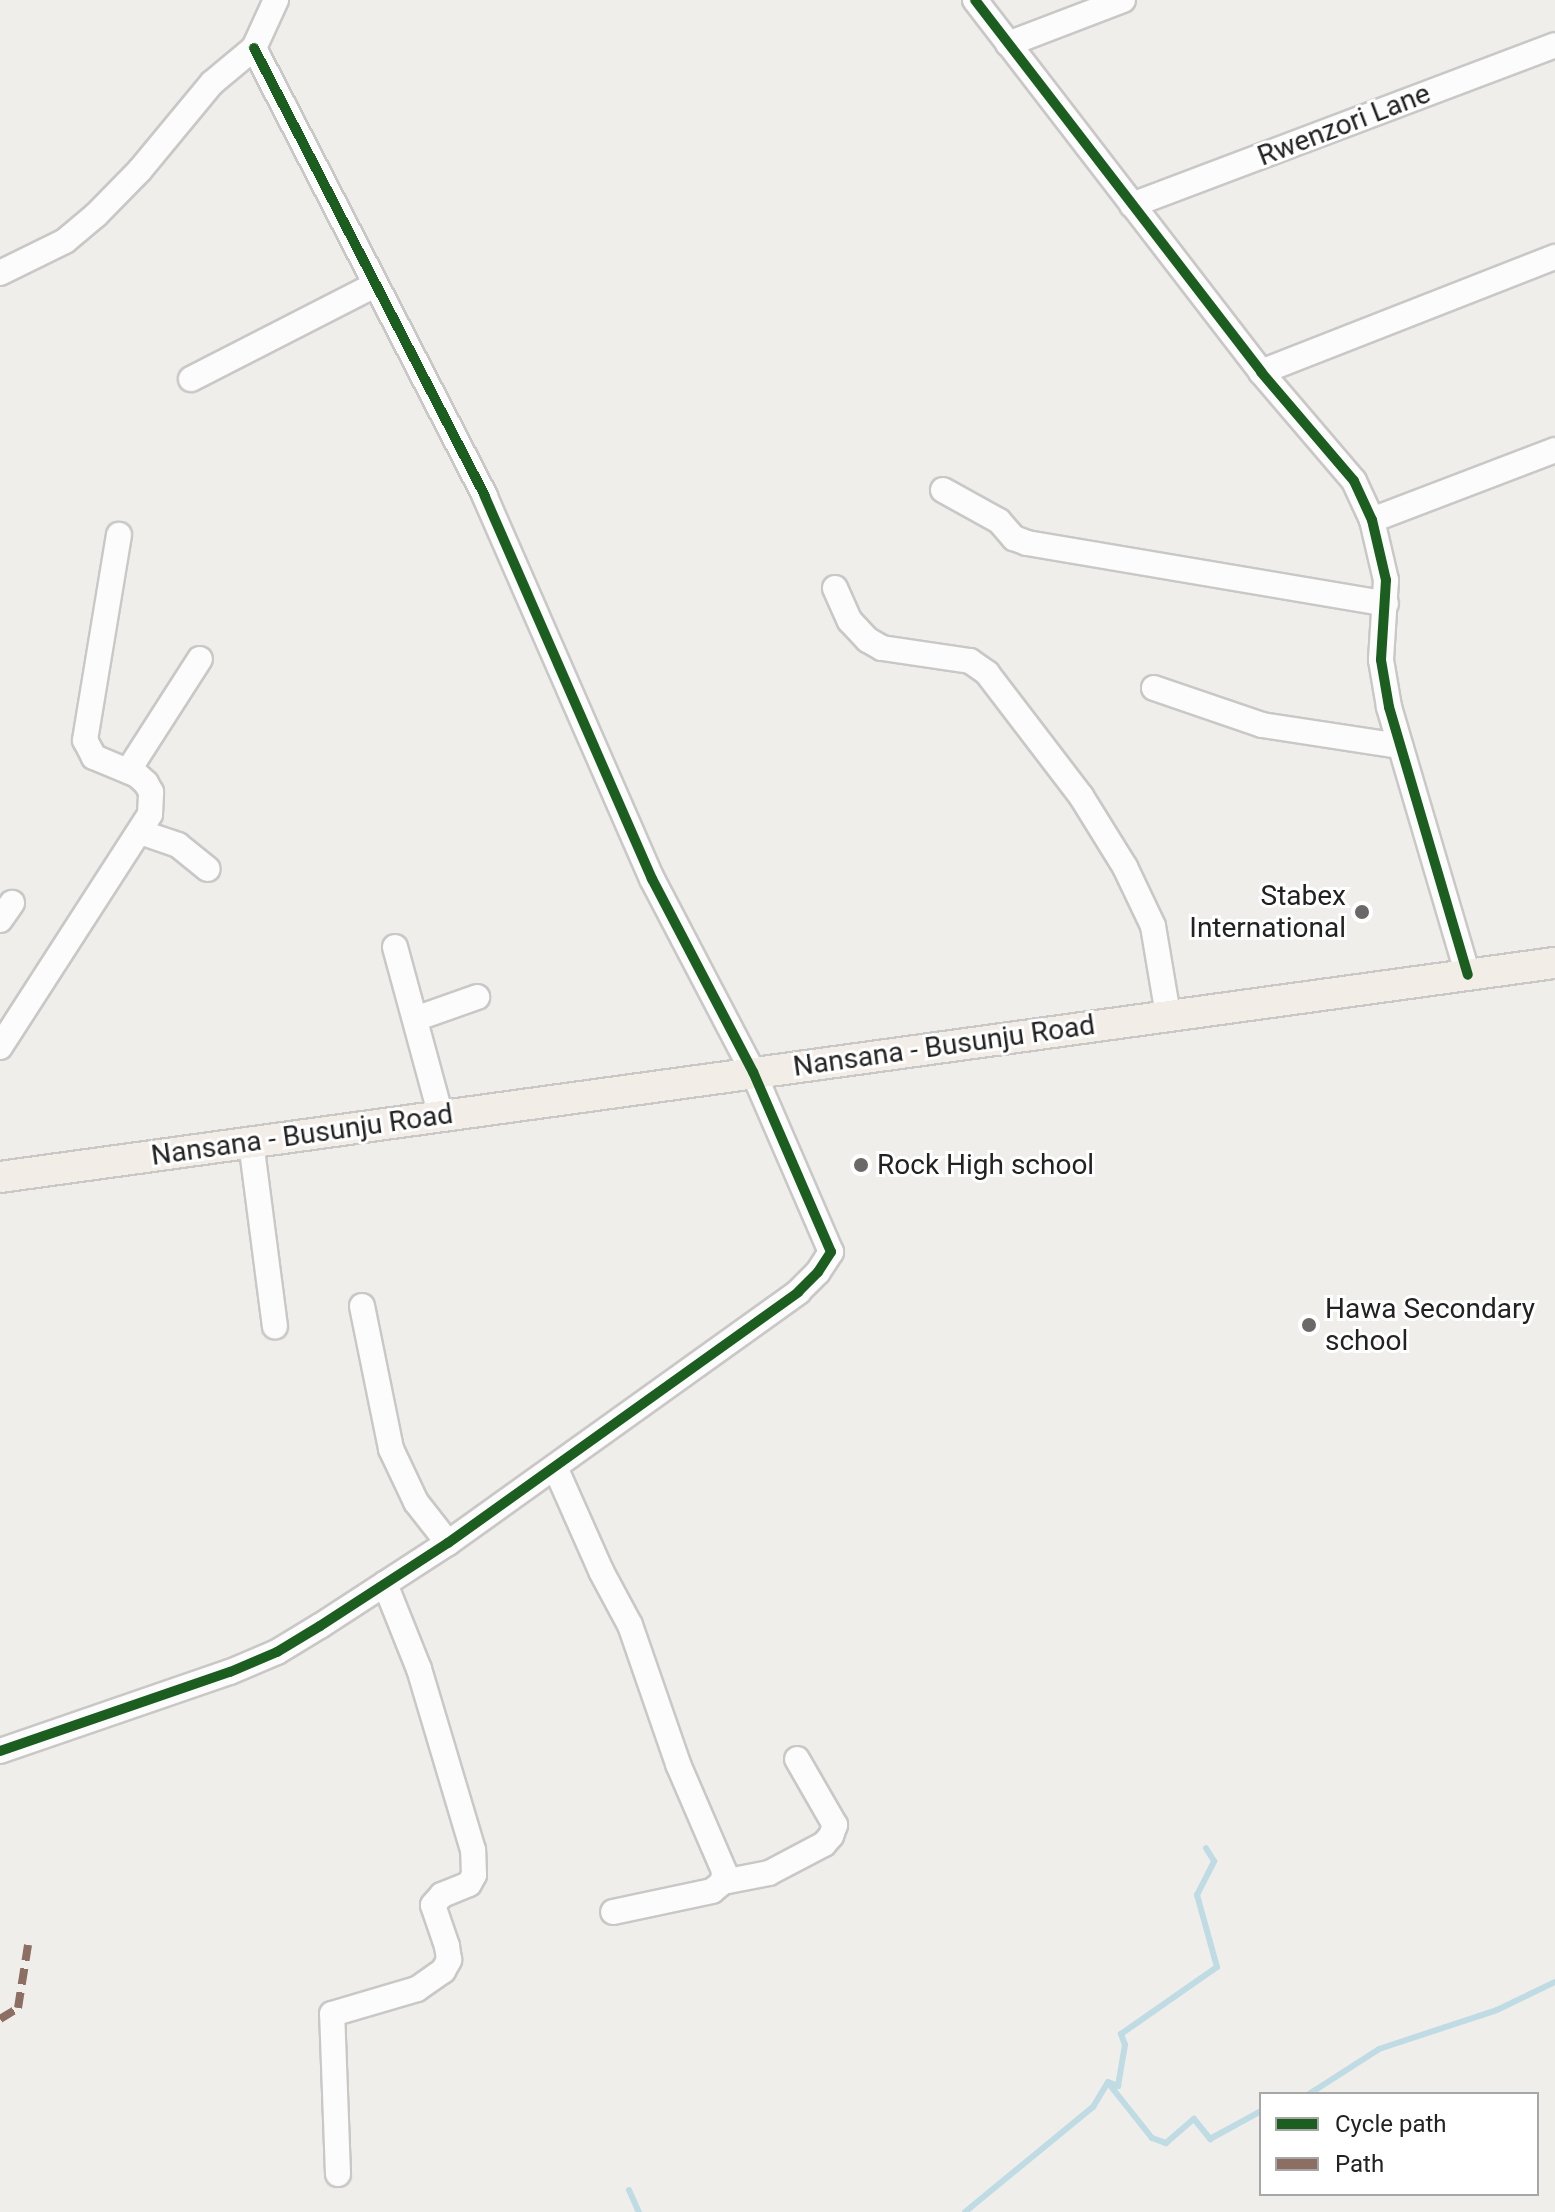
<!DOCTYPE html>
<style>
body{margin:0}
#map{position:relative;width:1555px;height:2212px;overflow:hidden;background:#f0eeeb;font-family:Roboto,sans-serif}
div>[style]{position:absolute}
.stream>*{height:6px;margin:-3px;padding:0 3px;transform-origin:3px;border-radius:3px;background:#bfdbe3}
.roads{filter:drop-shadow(2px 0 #c9c8c7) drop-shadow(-2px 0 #c9c8c7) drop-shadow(0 2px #c9c8c7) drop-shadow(0 -2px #c9c8c7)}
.minor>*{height:24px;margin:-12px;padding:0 12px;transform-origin:12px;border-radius:12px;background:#fdfcfc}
.major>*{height:30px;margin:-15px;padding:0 15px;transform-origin:15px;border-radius:15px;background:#f3ede7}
.quiet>*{height:8px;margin-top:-4px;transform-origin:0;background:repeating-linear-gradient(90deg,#8d6e63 0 16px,transparent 0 24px)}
.cycleway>*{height:10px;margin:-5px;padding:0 5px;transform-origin:5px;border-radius:5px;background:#1b5e20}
.dots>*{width:22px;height:22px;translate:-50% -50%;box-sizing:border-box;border:4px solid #fff;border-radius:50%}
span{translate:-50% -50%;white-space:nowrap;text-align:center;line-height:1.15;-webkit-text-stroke:6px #fff;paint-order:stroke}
.street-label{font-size:28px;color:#222}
.poi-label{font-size:28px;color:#222}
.right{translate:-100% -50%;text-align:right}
.left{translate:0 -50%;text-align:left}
.legend{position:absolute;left:1259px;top:2092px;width:280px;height:104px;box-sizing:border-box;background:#fff;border:2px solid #a7a7a7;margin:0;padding:10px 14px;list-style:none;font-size:24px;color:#222}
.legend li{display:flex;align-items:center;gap:16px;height:40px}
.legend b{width:40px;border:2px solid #a7a7a7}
</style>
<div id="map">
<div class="stream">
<i style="left:1109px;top:2084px;width:69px;rotate:51.5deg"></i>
<i style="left:1152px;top:2138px;width:15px;rotate:20deg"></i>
<i style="left:1166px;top:2143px;width:37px;rotate:-41deg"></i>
<i style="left:1194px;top:2119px;width:26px;rotate:51deg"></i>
<i style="left:1210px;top:2139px;width:58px;rotate:-28.8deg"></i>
<i style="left:1309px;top:2094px;width:83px;rotate:-32.7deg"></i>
<i style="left:1379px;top:2049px;width:124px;rotate:-18.3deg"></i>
<i style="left:1497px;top:2010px;width:64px;rotate:-25.8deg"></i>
<i style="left:629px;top:2190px;width:24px;rotate:66deg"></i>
<i style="left:965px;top:2212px;width:166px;rotate:-39.4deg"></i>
<i style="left:1093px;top:2107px;width:29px;rotate:-59deg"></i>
<i style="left:1108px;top:2082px;width:11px;rotate:22deg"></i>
<i style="left:1118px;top:2086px;width:42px;rotate:-80.3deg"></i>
<i style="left:1125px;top:2045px;width:12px;rotate:-110deg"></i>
<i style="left:1121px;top:2034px;width:117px;rotate:-34.9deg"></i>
<i style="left:1217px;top:1967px;width:75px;rotate:-105.5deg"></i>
<i style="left:1197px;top:1895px;width:38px;rotate:-63deg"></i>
<i style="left:1214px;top:1861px;width:15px;rotate:-122deg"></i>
</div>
<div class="roads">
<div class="minor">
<i style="left:975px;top:0;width:469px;rotate:52.4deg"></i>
<i style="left:1261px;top:372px;width:143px;rotate:49.5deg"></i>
<i style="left:1354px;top:481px;width:43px;rotate:65.2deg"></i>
<i style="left:1372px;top:520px;width:62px;rotate:76.9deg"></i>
<i style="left:1386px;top:580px;width:80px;rotate:93.6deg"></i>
<i style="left:1381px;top:660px;width:48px;rotate:80.3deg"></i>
<i style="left:1389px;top:707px;width:279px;rotate:73.6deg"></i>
<i style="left:1008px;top:44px;width:123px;rotate:-20.9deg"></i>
<i style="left:1132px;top:205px;width:452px;rotate:-20.7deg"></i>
<i style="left:0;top:273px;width:72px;rotate:-26.2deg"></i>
<i style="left:65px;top:241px;width:40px;rotate:-40deg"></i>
<i style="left:96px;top:215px;width:63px;rotate:-45.6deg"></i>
<i style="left:140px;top:170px;width:113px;rotate:-50.4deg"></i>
<i style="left:212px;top:83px;width:55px;rotate:-39.8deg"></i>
<i style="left:254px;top:48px;width:53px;rotate:-65.4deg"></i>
<i style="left:1261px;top:372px;width:316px;rotate:-21.4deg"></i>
<i style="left:191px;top:379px;width:207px;rotate:-27.1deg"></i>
<i style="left:943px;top:490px;width:64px;rotate:29deg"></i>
<i style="left:999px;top:521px;width:23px;rotate:49deg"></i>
<i style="left:1014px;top:538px;width:14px;rotate:21deg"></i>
<i style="left:1027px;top:543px;width:364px;rotate:9.6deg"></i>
<i style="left:1372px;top:520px;width:196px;rotate:-20.9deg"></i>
<i style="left:835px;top:588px;width:36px;rotate:66deg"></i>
<i style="left:850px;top:621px;width:26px;rotate:47deg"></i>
<i style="left:868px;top:640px;width:16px;rotate:30deg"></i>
<i style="left:882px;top:648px;width:89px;rotate:8.4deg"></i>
<i style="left:970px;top:661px;width:21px;rotate:35deg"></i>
<i style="left:987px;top:673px;width:155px;rotate:52.6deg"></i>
<i style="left:1081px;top:796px;width:84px;rotate:58.2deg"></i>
<i style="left:1125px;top:867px;width:65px;rotate:64.6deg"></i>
<i style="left:1153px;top:926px;width:90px;rotate:80.4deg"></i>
<i style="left:1154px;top:688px;width:114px;rotate:18.9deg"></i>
<i style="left:1262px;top:725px;width:140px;rotate:8.7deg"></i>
<i style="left:128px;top:771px;width:133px;rotate:-57.3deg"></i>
<i style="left:140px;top:832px;width:40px;rotate:18.9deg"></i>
<i style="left:178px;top:845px;width:38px;rotate:39deg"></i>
<i style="left:0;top:920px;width:21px;rotate:-55deg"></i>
<i style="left:395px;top:947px;width:175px;rotate:74.8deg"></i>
<i style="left:415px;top:1019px;width:66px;rotate:-19.5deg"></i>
<i style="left:0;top:1047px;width:277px;rotate:-57.2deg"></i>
<i style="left:150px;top:814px;width:22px;rotate:-87deg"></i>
<i style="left:151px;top:792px;width:10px;rotate:-119deg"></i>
<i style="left:146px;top:783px;width:12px;rotate:-138deg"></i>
<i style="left:137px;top:775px;width:47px;rotate:-157.3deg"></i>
<i style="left:94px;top:757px;width:19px;rotate:-118deg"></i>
<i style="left:85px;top:740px;width:208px;rotate:-80.6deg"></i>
<i style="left:251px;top:1142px;width:186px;rotate:82.6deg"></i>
<i style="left:362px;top:1306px;width:146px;rotate:78.5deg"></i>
<i style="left:391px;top:1449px;width:59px;rotate:64.7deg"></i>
<i style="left:416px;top:1502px;width:52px;rotate:52deg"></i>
<i style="left:555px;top:1467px;width:114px;rotate:66.1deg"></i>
<i style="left:601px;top:1571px;width:61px;rotate:61.8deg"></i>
<i style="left:630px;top:1625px;width:147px;rotate:70.9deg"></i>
<i style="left:678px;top:1764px;width:116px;rotate:66.7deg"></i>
<i style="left:724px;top:1871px;width:11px;rotate:95deg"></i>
<i style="left:723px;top:1882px;width:14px;rotate:141deg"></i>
<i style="left:712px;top:1891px;width:101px;rotate:168deg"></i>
<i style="left:0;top:1751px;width:243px;rotate:-19deg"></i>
<i style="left:230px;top:1672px;width:51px;rotate:-23.1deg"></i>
<i style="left:277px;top:1652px;width:50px;rotate:-31.2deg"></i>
<i style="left:320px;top:1626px;width:153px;rotate:-33deg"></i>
<i style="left:448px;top:1543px;width:431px;rotate:-35.6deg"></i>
<i style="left:798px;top:1292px;width:28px;rotate:-45deg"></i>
<i style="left:818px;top:1272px;width:24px;rotate:-57deg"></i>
<i style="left:831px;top:1252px;width:196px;rotate:-113.4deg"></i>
<i style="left:753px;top:1072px;width:218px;rotate:-117.6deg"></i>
<i style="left:652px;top:879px;width:418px;rotate:-113.6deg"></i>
<i style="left:485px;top:496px;width:504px;rotate:-117.28deg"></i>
<i style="left:723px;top:1882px;width:47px;rotate:-11.1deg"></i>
<i style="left:769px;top:1873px;width:62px;rotate:-27.8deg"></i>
<i style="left:824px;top:1844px;width:11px;rotate:-49deg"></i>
<i style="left:831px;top:1836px;width:12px;rotate:-70deg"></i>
<i style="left:835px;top:1825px;width:76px;rotate:-119.9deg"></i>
<i style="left:338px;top:2174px;width:160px;rotate:-92.1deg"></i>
<i style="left:332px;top:2014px;width:89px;rotate:-16.4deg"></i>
<i style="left:417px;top:1989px;width:32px;rotate:-35deg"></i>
<i style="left:443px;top:1971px;width:13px;rotate:-61deg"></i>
<i style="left:449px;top:1960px;width:14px;rotate:-98deg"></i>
<i style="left:447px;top:1946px;width:43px;rotate:-108.9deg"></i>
<i style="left:433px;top:1905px;width:13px;rotate:-48deg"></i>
<i style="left:442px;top:1895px;width:29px;rotate:-22deg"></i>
<i style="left:469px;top:1884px;width:10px;rotate:-61deg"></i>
<i style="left:474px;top:1875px;width:25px;rotate:-92deg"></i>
<i style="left:473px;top:1850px;width:189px;rotate:-106.6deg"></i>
<i style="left:419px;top:1669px;width:92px;rotate:-111.8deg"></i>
</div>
<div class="major">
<i style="left:0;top:1177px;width:1570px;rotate:-7.84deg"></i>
</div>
</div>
<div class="quiet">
<i style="left:0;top:2019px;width:21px;rotate:-31deg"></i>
<i style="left:18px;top:2008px;width:64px;rotate:-81deg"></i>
</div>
<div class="cycleway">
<i style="left:975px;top:0;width:469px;rotate:52.4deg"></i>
<i style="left:1261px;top:372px;width:143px;rotate:49.5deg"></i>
<i style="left:1354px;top:481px;width:43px;rotate:65.2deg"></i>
<i style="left:1372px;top:520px;width:62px;rotate:76.9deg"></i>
<i style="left:1386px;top:580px;width:80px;rotate:93.6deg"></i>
<i style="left:1381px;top:660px;width:48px;rotate:80.3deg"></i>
<i style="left:1389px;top:707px;width:279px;rotate:73.6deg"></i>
<i style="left:0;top:1751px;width:243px;rotate:-19deg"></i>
<i style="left:230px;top:1672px;width:51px;rotate:-23.1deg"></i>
<i style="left:277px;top:1652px;width:50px;rotate:-31.2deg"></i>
<i style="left:320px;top:1626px;width:153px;rotate:-33deg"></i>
<i style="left:448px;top:1543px;width:431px;rotate:-35.6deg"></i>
<i style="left:798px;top:1292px;width:28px;rotate:-45deg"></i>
<i style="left:818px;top:1272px;width:24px;rotate:-57deg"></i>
<i style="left:831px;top:1252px;width:196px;rotate:-113.4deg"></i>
<i style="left:753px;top:1072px;width:218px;rotate:-117.6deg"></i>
<i style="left:652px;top:879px;width:418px;rotate:-113.6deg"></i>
<i style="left:485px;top:496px;width:504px;rotate:-117.28deg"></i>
</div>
<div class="dots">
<i style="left:1362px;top:912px;background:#6a6968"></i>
<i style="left:861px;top:1165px;background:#6a6968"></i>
<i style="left:1309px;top:1325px;background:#6a6968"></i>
</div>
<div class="street-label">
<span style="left:1344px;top:125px;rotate:-21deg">Rwenzori Lane</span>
<span style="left:944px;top:1046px;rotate:-8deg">Nansana - Busunju Road</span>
<span style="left:302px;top:1135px;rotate:-8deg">Nansana - Busunju Road</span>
</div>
<div class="poi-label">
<span class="right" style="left:1346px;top:912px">Stabex<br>International</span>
<span class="left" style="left:877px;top:1165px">Rock High school</span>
<span class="left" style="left:1325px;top:1325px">Hawa Secondary<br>school</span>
</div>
<ul class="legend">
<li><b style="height:10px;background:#1b5e20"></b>Cycle path</li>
<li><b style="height:10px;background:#8d6e63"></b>Path</li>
</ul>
</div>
